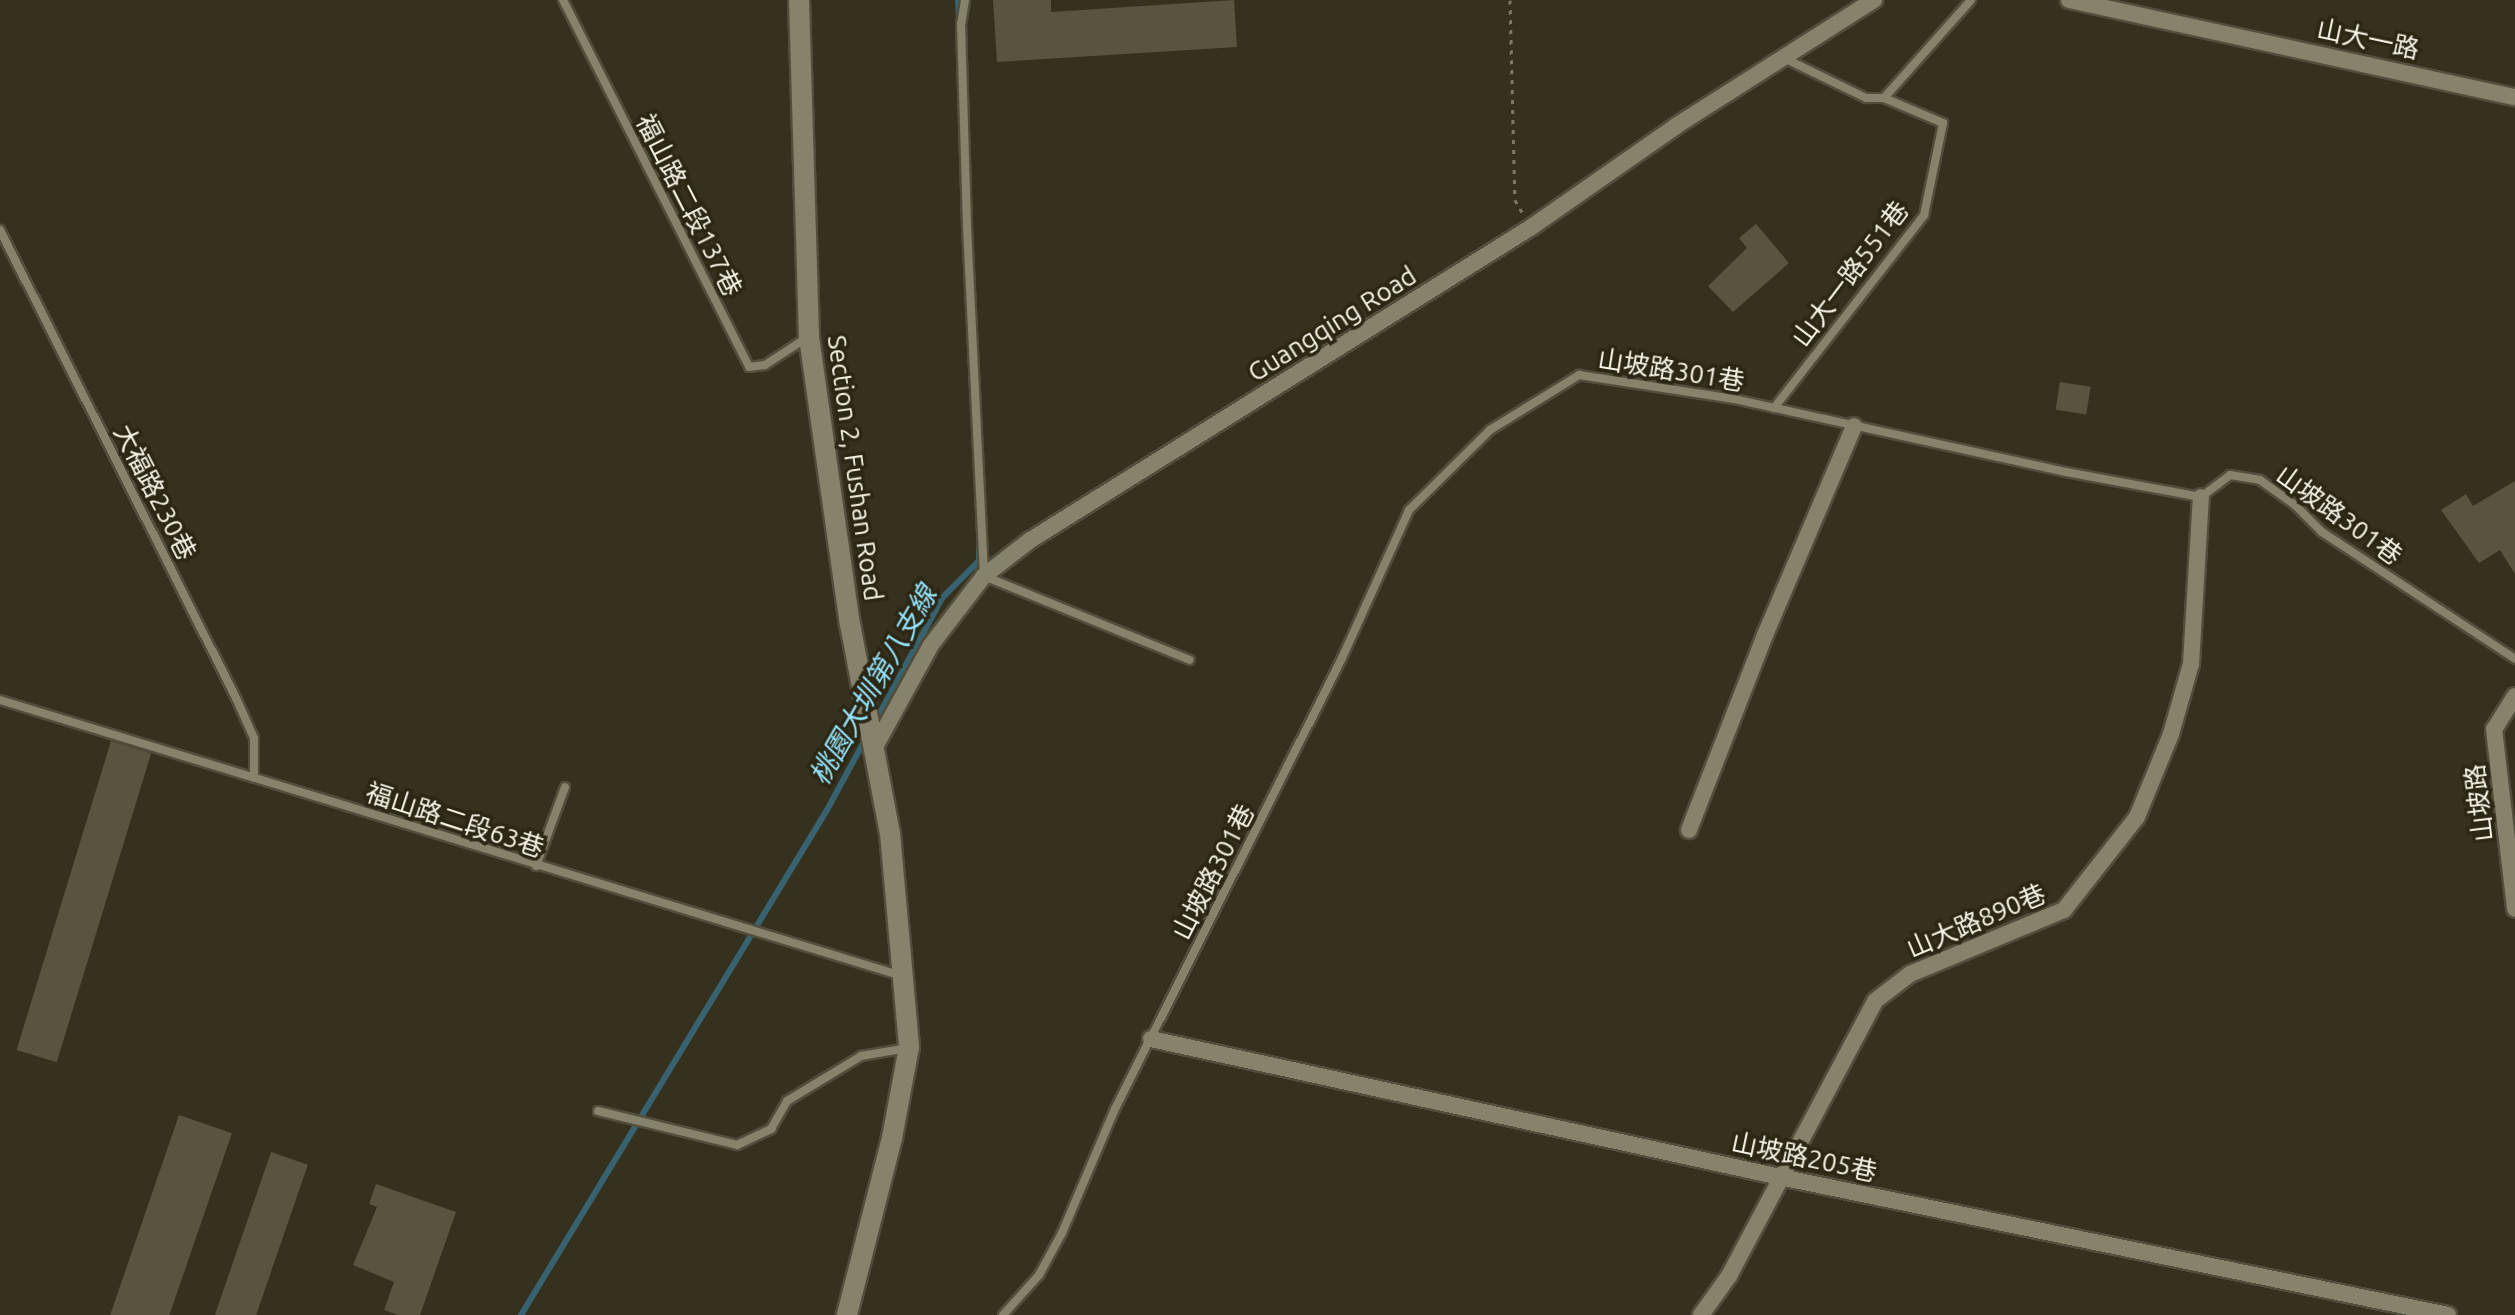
<!DOCTYPE html>
<meta charset="utf-8">
<style>
body{margin:0}
#map{position:relative;width:2515px;height:1315px;overflow:hidden;background:#36311e;font-family:Ubuntu,"Noto Sans TC",sans-serif}
div>[style]{position:absolute}
.stream>*{height:6px;margin:-3px;padding:0 3px;transform-origin:3px;border-radius:3px;background:#376371}
.building>*{inset:0;background:#58543f;transform-origin:0 0}
.path>*{height:3px;margin-top:-1.5px;transform-origin:0;background:repeating-linear-gradient(90deg,#7d7969 0 4px,transparent 0 10px)}
.roads{filter:drop-shadow(2px 0 #514e3c) drop-shadow(-2px 0 #514e3c) drop-shadow(0 2px #514e3c) drop-shadow(0 -2px #514e3c)}
.service>*{height:8px;margin:-4px;padding:0 4px;transform-origin:4px;border-radius:4px;background:#87826b}
.minor>*{height:16px;margin:-8px;padding:0 8px;transform-origin:8px;border-radius:8px;background:#87826b}
.tertiary>*{height:20px;margin:-10px;padding:0 10px;transform-origin:10px;border-radius:10px;background:#87826b}
span{translate:-50% -50%;white-space:nowrap;text-align:center;line-height:1.15;-webkit-text-stroke:7px #2c2714;paint-order:stroke}
.street-label{font-size:26px;color:#f6f4e7}
.water-label{font-size:28px;color:#94e3fb;font-style:italic}
</style>
<div id="map">
<div class="stream">
<i style="left:958px;top:0;width:22px;rotate:87deg"></i>
<i style="left:875px;top:722px;width:141px;rotate:-61.6deg"></i>
<i style="left:942px;top:598px;width:52px;rotate:-45deg"></i>
<i style="left:979px;top:561px;width:12px;rotate:-90deg"></i>
<i style="left:521px;top:1315px;width:590px;rotate:-58.79deg"></i>
<i style="left:827px;top:810px;width:82px;rotate:-61.6deg"></i>
</div>
<div class="building">
<i style="clip-path:polygon(993px 0,1051px 0,1051px 12px,1234px 0,1237px 47px,997px 62px)"></i>
<i style="clip-path:polygon(1756px 224px,1789px 263px,1733px 312px,1708px 286px,1747px 248px,1739px 238px)"></i>
<i style="left:2060px;top:382px;width:31px;height:28px;rotate:9deg"></i>
<i style="clip-path:polygon(2515px 481px,2515px 574px,2500px 550px,2479px 563px,2441px 510px,2466px 494px,2473px 506px)"></i>
<i style="left:111px;top:741px;width:42px;height:323px;rotate:17deg"></i>
<i style="left:179px;top:1115px;width:56px;height:212px;rotate:19deg"></i>
<i style="left:271px;top:1152px;width:39px;height:173px;rotate:19deg"></i>
<i style="clip-path:polygon(376px 1184px,456px 1212px,420px 1315px,398px 1315px,384px 1310px,394px 1282px,353px 1265px,377px 1207px,369px 1204px)"></i>
</div>
<div class="path">
<i style="left:1510px;top:0;width:200px;rotate:88.6deg"></i>
<i style="left:1515px;top:200px;width:16px;rotate:60deg"></i>
</div>
<div class="roads">
<div class="service">
<i style="left:563px;top:0;width:411px;rotate:63.1deg"></i>
<i style="left:749px;top:367px;width:16px;rotate:-7deg"></i>
<i style="left:765px;top:365px;width:51px;rotate:-33.1deg"></i>
<i style="left:965px;top:0;width:24px;rotate:99deg"></i>
<i style="left:961px;top:24px;width:203px;rotate:88.3deg"></i>
<i style="left:967px;top:227px;width:349px;rotate:87.2deg"></i>
<i style="left:984px;top:576px;width:222px;rotate:22.2deg"></i>
<i style="left:1884px;top:98px;width:131px;rotate:-48.4deg"></i>
<i style="left:0;top:230px;width:524px;rotate:63.24deg"></i>
<i style="left:236px;top:698px;width:44px;rotate:65.8deg"></i>
<i style="left:254px;top:738px;width:40px;rotate:90deg"></i>
<i style="left:1774px;top:408px;width:244px;rotate:-52.1deg"></i>
<i style="left:1924px;top:215px;width:94px;rotate:-78.3deg"></i>
<i style="left:1943px;top:123px;width:64px;rotate:-157deg"></i>
<i style="left:1884px;top:98px;width:18px;rotate:180deg"></i>
<i style="left:1866px;top:98px;width:91px;rotate:-154deg"></i>
<i style="left:0;top:700px;width:940px;rotate:17.01deg"></i>
<i style="left:536px;top:866px;width:84px;rotate:-69.8deg"></i>
<i style="left:598px;top:1111px;width:143px;rotate:13.7deg"></i>
<i style="left:737px;top:1145px;width:38px;rotate:-25deg"></i>
<i style="left:771px;top:1129px;width:32px;rotate:-60deg"></i>
<i style="left:787px;top:1101px;width:87px;rotate:-31.3deg"></i>
<i style="left:861px;top:1056px;width:48px;rotate:-9.7deg"></i>
<i style="left:1003px;top:1315px;width:54px;rotate:-48deg"></i>
<i style="left:1039px;top:1275px;width:48px;rotate:-61.3deg"></i>
<i style="left:1062px;top:1233px;width:135px;rotate:-66.9deg"></i>
<i style="left:1115px;top:1109px;width:505px;rotate:-63.28deg"></i>
<i style="left:1342px;top:658px;width:162px;rotate:-65.6deg"></i>
<i style="left:1409px;top:510px;width:114px;rotate:-44.6deg"></i>
<i style="left:1490px;top:430px;width:105px;rotate:-31.7deg"></i>
<i style="left:1579px;top:375px;width:157px;rotate:8.8deg"></i>
<i style="left:1734px;top:399px;width:340px;rotate:12.4deg"></i>
<i style="left:2066px;top:472px;width:137px;rotate:10.5deg"></i>
<i style="left:2201px;top:497px;width:36px;rotate:-37deg"></i>
<i style="left:2230px;top:475px;width:30px;rotate:9deg"></i>
<i style="left:2260px;top:480px;width:43px;rotate:35.5deg"></i>
<i style="left:2295px;top:505px;width:38px;rotate:45deg"></i>
<i style="left:2322px;top:532px;width:231px;rotate:33.3deg"></i>
</div>
<div class="minor">
<i style="left:2069px;top:0;width:456px;rotate:12.3deg"></i>
<i style="left:2515px;top:696px;width:39px;rotate:122deg"></i>
<i style="left:2494px;top:729px;width:181px;rotate:83.3deg"></i>
<i style="left:876px;top:745px;width:114px;rotate:-61.2deg"></i>
<i style="left:931px;top:645px;width:87px;rotate:-52.5deg"></i>
<i style="left:984px;top:576px;width:57px;rotate:-37.9deg"></i>
<i style="left:1029px;top:541px;width:591px;rotate:-32deg"></i>
<i style="left:1530px;top:228px;width:178px;rotate:-34.9deg"></i>
<i style="left:1676px;top:126px;width:235px;rotate:-32.5deg"></i>
<i style="left:1689px;top:830px;width:209px;rotate:-68.7deg"></i>
<i style="left:1765px;top:635px;width:227px;rotate:-66.9deg"></i>
<i style="left:1151px;top:1039px;width:644px;rotate:12.37deg"></i>
<i style="left:1780px;top:1177px;width:682px;rotate:11.67deg"></i>
<i style="left:1701px;top:1315px;width:48px;rotate:-54.3deg"></i>
<i style="left:1729px;top:1276px;width:311px;rotate:-62deg"></i>
<i style="left:1875px;top:1001px;width:44px;rotate:-37.6deg"></i>
<i style="left:1910px;top:974px;width:167px;rotate:-22.6deg"></i>
<i style="left:2064px;top:910px;width:118px;rotate:-51.9deg"></i>
<i style="left:2137px;top:817px;width:90px;rotate:-67.7deg"></i>
<i style="left:2171px;top:734px;width:73px;rotate:-74.1deg"></i>
<i style="left:2191px;top:664px;width:167px;rotate:-86.6deg"></i>
</div>
<div class="tertiary">
<i style="left:799px;top:0;width:337px;rotate:88.3deg"></i>
<i style="left:809px;top:337px;width:290px;rotate:81.9deg"></i>
<i style="left:850px;top:624px;width:213px;rotate:79.2deg"></i>
<i style="left:890px;top:833px;width:215px;rotate:84.9deg"></i>
<i style="left:909px;top:1047px;width:93px;rotate:100.6deg"></i>
<i style="left:892px;top:1138px;width:183px;rotate:104.3deg"></i>
</div>
</div>
<div class="street-label">
<span style="left:2368px;top:39px;rotate:12deg">山大一路</span>
<span style="left:689px;top:205px;rotate:63deg">福山路二段137巷</span>
<span style="left:1850px;top:274px;rotate:-53deg">山大一路551巷</span>
<span style="left:1332px;top:324px;rotate:-32deg">Guangqing Road</span>
<span style="left:1671px;top:370px;rotate:9deg">山坡路301巷</span>
<span style="left:855px;top:468px;rotate:82deg">Section 2, Fushan Road</span>
<span style="left:155px;top:492px;rotate:63deg">大福路230巷</span>
<span style="left:2339px;top:515px;rotate:36deg">山坡路301巷</span>
<span style="left:2479px;top:803px;rotate:-97deg">山坡路</span>
<span style="left:455px;top:820px;rotate:18deg">福山路二段63巷</span>
<span style="left:1213px;top:872px;rotate:-63deg">山坡路301巷</span>
<span style="left:1976px;top:921px;rotate:-23deg">山大路890巷</span>
<span style="left:1804px;top:1157px;rotate:12deg">山坡路205巷</span>
</div>
<div class="water-label">
<span style="left:873px;top:685px;rotate:-60deg">桃園大圳第八支線</span>
</div>
</div>
